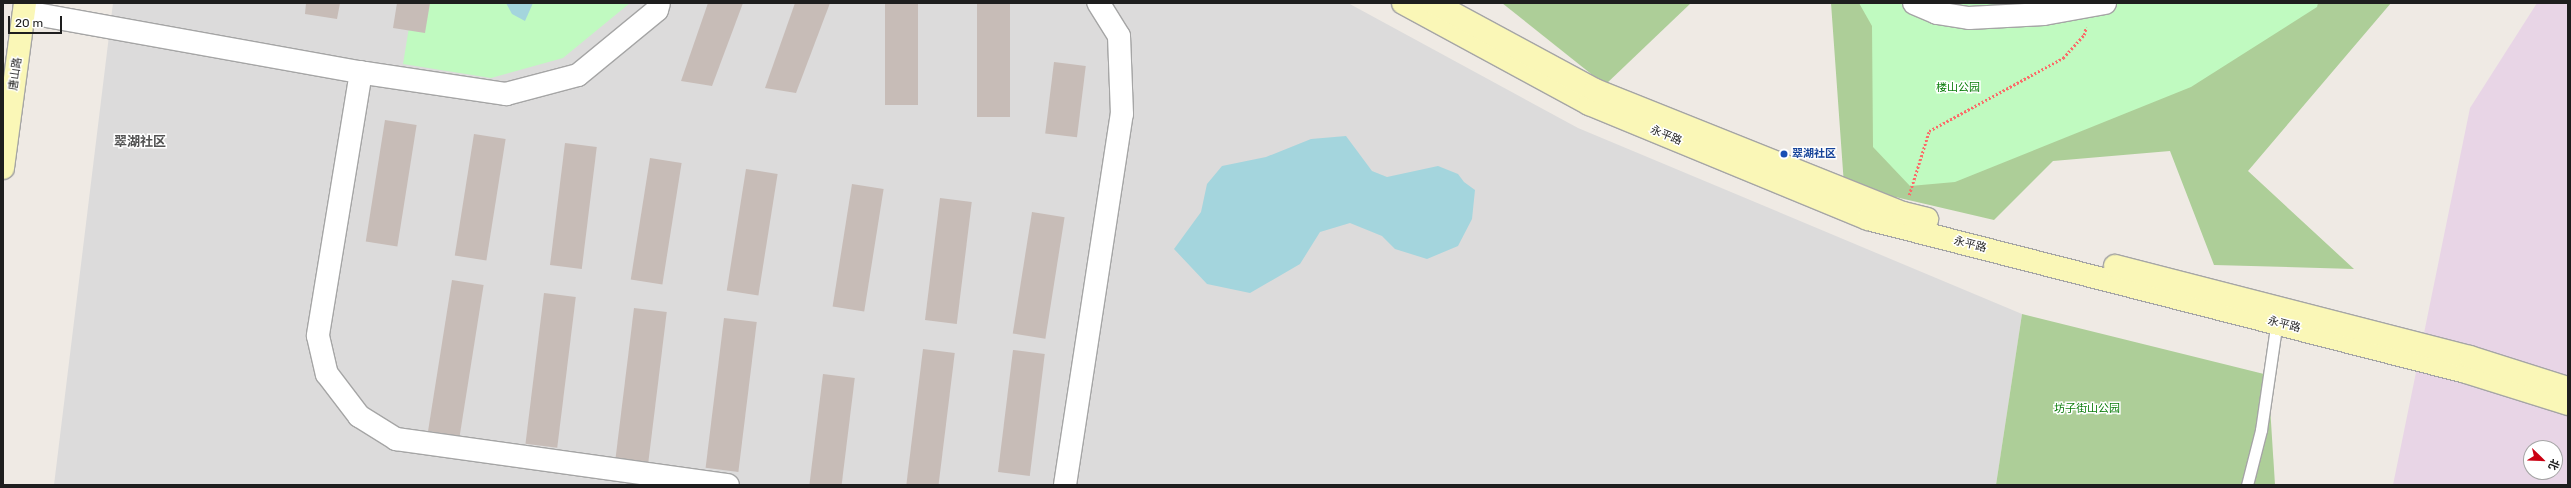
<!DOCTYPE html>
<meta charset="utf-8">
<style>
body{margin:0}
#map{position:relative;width:2571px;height:488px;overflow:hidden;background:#efeae4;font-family:Rubik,"Noto Sans SC",sans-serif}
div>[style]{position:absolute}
.residential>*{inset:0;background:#dcdbdb}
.industrial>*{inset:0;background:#e8d5e6}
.forest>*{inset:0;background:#adce98}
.park>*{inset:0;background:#c0fac0}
.water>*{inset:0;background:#a4d5dd}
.building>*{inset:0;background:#c7bcb7;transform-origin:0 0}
.path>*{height:2.5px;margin-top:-1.25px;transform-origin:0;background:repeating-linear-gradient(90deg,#fa6c69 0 2px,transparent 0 4px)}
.roads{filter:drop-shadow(1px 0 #a5a5a5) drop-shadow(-1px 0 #a5a5a5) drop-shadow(0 1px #a5a5a5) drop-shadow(0 -1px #a5a5a5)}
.lane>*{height:11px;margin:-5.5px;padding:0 5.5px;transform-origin:5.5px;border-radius:5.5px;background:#fff}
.street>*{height:22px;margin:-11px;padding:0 11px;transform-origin:11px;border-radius:11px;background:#fff}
.secondary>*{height:22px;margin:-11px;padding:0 11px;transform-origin:11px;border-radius:11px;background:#faf7b7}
.dots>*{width:11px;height:11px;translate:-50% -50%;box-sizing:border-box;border:2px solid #fff;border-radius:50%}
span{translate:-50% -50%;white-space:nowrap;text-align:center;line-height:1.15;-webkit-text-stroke:3px #fff;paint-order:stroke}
.street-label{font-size:11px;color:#1e1e1e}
.park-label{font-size:11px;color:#0b7d0b}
.transit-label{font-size:11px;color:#164399;font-weight:700}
.left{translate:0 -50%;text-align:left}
.quarter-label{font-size:13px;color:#515151;font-weight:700}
.frame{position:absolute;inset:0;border:4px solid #1e1e1e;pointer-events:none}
.north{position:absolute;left:2523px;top:440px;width:40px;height:40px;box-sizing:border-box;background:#fff;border:1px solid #a5a5a5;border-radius:50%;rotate:113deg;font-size:11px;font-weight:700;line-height:16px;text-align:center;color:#1e1e1e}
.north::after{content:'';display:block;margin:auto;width:14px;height:18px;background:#cb0012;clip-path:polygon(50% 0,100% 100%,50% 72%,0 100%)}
.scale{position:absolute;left:8px;top:16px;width:54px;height:18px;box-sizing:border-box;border:2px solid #1e1e1e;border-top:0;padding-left:5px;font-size:12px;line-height:14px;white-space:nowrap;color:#1e1e1e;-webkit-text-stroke:3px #fff;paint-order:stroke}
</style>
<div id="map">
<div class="residential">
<i style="clip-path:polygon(113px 3px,1348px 3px,1578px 128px,2022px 314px,1996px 485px,54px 485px)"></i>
</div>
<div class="industrial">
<i style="clip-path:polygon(evenodd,2537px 3px,2568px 3px,2568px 485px,2393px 485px,2470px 108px,2537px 3px,2531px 448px,2555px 448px,2555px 472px,2531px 472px,2531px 448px)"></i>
</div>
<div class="forest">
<i style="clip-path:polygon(1502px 3px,1691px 3px,1605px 85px)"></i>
<i style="clip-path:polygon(1831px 3px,2391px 3px,2248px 171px,2354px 269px,2214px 265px,2170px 151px,2053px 161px,1994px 220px,1844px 185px)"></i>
<i style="clip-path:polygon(2022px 314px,2268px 375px,2275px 485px,1996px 485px)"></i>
</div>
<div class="park">
<i style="clip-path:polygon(413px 3px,630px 3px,563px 58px,491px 78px,403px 64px)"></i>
<i style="clip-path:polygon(1859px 3px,2318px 3px,2317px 7px,2191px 87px,1955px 182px,1910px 186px,1873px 147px,1872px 26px)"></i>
</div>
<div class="water">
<i style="clip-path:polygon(506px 3px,533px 3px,525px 21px,512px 14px)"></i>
<i style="clip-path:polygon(1346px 136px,1372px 171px,1387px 177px,1438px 166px,1458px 174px,1464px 182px,1475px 190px,1472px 219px,1458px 246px,1427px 259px,1395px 249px,1382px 236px,1350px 223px,1320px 232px,1300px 264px,1250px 293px,1207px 284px,1174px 249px,1201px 212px,1207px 184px,1222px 166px,1266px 157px,1311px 139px)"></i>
</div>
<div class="building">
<i style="clip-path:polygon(306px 3px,340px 3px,337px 19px,305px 14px)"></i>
<i style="clip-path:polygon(397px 3px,430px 3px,425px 33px,393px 28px)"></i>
<i style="clip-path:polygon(708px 3px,743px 3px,712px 86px,681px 81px)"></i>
<i style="clip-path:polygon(795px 3px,830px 3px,796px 93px,765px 88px)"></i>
<i style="left:885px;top:3px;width:33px;height:102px"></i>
<i style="left:977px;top:3px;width:33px;height:114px"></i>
<i style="left:1054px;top:62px;width:32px;height:72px;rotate:7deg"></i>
<i style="left:385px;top:120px;width:32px;height:123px;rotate:9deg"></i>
<i style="left:474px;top:134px;width:32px;height:123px;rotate:9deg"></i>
<i style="left:565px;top:143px;width:32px;height:123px;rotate:7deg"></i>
<i style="left:650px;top:158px;width:32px;height:123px;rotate:9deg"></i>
<i style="left:746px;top:169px;width:32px;height:123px;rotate:9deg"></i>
<i style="left:852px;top:184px;width:32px;height:124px;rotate:9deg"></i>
<i style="left:940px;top:198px;width:32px;height:123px;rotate:7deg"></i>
<i style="left:1032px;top:212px;width:33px;height:123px;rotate:9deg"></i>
<i style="left:452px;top:280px;width:32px;height:153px;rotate:9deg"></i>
<i style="left:544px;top:293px;width:32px;height:152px;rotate:7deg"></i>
<i style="left:634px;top:308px;width:33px;height:151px;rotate:7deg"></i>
<i style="left:724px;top:318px;width:33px;height:151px;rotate:7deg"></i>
<i style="left:923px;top:349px;width:32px;height:137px;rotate:7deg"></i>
<i style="left:1013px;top:350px;width:32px;height:123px;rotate:7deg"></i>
<i style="left:823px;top:374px;width:32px;height:112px;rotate:7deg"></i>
</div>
<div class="path">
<i style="left:1909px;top:195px;width:67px;rotate:-72.6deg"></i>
<i style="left:1929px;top:131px;width:153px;rotate:-28.6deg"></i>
<i style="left:2063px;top:58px;width:31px;rotate:-48deg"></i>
<i style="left:2084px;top:35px;width:8px;rotate:-76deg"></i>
</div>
<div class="roads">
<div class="lane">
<i style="left:2247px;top:485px;width:57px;rotate:-75.7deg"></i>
<i style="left:2261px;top:430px;width:111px;rotate:-81.7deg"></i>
</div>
<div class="street">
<i style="left:1914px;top:3px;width:25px;rotate:23deg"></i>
<i style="left:1937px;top:13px;width:32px;rotate:9deg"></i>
<i style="left:1969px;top:18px;width:75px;rotate:-3.1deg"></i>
<i style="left:2044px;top:14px;width:62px;rotate:-10.2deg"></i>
<i style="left:25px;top:12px;width:345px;rotate:10.2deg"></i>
<i style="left:365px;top:73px;width:143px;rotate:8.5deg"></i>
<i style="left:506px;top:94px;width:74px;rotate:-14.8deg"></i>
<i style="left:578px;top:75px;width:102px;rotate:-39.4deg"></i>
<i style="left:657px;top:10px;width:7px;rotate:-74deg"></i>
<i style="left:361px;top:72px;width:267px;rotate:99.3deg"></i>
<i style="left:318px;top:336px;width:39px;rotate:77deg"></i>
<i style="left:327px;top:374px;width:53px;rotate:52.7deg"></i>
<i style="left:359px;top:416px;width:44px;rotate:31.9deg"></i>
<i style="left:396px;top:439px;width:335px;rotate:7.9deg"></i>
<i style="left:1065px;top:485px;width:375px;rotate:-81.3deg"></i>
<i style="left:1122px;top:114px;width:78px;rotate:-92.2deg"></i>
<i style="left:1119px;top:36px;width:39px;rotate:-122deg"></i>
</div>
<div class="secondary">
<i style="left:1403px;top:3px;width:212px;rotate:28.5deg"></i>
<i style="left:1589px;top:104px;width:302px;rotate:22.4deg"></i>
<i style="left:1868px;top:219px;width:617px;rotate:14.35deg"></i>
<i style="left:2466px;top:372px;width:107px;rotate:17.4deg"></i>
<i style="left:1434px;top:3px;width:183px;rotate:28.4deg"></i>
<i style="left:1595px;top:90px;width:332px;rotate:21.8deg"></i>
<i style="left:1903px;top:213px;width:25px;rotate:14deg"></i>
<i style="left:3px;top:168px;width:166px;rotate:-82.4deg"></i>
<i style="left:2115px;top:266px;width:366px;rotate:14.4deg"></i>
<i style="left:2470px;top:357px;width:103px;rotate:17.6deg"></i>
</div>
</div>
<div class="dots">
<i style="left:1784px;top:154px;background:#1a4fb4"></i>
</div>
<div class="street-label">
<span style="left:16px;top:74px;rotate:-82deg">唐山路</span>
<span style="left:1666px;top:136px;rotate:22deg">永平路</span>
<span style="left:1970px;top:245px;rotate:14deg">永平路</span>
<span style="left:2284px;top:325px;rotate:14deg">永平路</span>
</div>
<div class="park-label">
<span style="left:1958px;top:88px">楼山公园</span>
<span style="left:2087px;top:409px">坊子街山公园</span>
</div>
<div class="transit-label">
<span class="left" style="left:1792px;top:154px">翠湖社区</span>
</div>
<div class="quarter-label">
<span style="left:140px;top:142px">翠湖社区</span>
</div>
<div class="frame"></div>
<div class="north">北</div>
<div class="scale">20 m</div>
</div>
